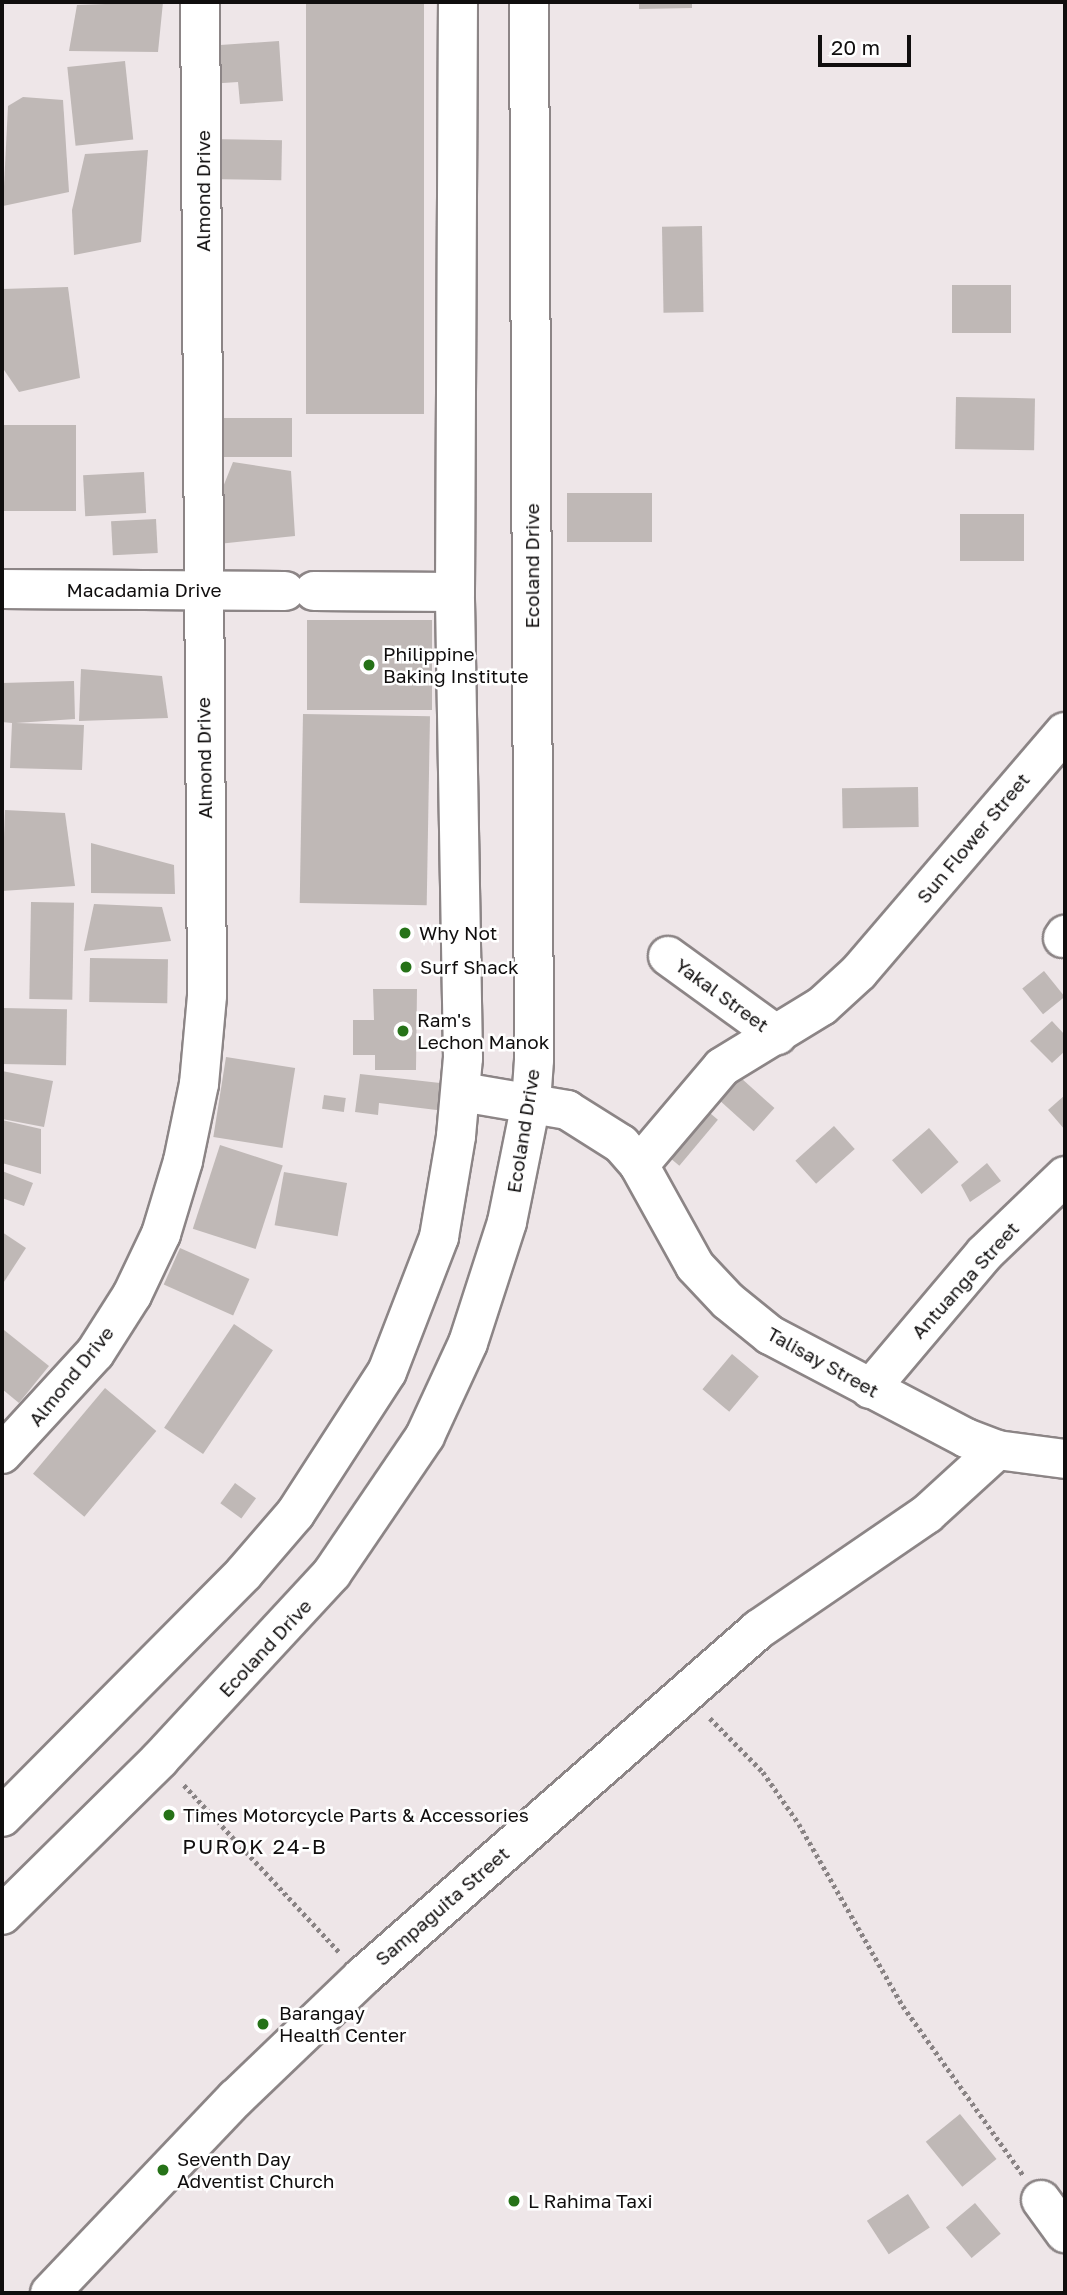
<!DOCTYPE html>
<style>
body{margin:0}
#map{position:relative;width:1067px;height:2295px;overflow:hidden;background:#eee6e8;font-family:"Golos Text",sans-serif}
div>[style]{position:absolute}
.building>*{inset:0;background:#bfb8b6;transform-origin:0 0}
.path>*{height:4.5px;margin-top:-2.25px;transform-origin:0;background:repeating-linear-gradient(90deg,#898384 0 3.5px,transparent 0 7px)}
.roads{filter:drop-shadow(2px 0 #8c8586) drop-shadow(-2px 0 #8c8586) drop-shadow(0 2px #8c8586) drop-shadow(0 -2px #8c8586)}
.minor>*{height:38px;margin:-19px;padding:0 19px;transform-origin:19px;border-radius:19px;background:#fff}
.major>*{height:38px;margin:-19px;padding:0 19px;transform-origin:19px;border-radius:19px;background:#fff}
.dots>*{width:19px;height:19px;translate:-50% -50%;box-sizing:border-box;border:4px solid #fff;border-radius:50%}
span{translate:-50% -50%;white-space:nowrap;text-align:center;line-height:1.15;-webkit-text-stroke:5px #fff;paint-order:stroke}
.street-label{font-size:19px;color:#100e0e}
.poi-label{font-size:19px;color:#100e0e}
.left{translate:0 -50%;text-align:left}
.neighbourhood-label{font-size:21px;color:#100e0e;letter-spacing:2px}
.frame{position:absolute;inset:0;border:4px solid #100e0e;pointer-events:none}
.scale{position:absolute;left:818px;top:35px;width:93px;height:32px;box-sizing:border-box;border:4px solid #100e0e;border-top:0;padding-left:9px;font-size:21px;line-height:24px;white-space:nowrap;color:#100e0e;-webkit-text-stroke:5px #fff;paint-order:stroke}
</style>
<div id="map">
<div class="building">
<i style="clip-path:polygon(163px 2px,158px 52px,69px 51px,77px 5px)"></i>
<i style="left:306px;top:2px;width:118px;height:412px"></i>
<i style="clip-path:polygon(639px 2px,692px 2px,692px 8px,639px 9px)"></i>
<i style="clip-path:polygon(279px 41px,283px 101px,240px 104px,238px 82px,208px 84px,206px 46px)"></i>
<i style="left:125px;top:61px;width:79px;height:58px;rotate:84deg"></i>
<i style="clip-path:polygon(23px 97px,63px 100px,69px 192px,3px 206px,8px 106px)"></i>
<i style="left:208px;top:139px;width:74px;height:40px;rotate:1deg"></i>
<i style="clip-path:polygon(148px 150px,141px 242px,74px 255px,72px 210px,85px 154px)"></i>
<i style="left:702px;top:226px;width:86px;height:40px;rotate:89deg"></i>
<i style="left:952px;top:285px;width:59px;height:48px"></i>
<i style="clip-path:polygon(68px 287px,80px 378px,19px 392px,2px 367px,2px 289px)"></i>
<i style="left:956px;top:397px;width:79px;height:52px;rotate:1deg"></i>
<i style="left:292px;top:418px;width:39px;height:76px;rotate:90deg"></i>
<i style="left:76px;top:425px;width:86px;height:74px;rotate:90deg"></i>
<i style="clip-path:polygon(233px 462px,291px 471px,295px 536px,218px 544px,217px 502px)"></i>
<i style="left:144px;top:472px;width:41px;height:61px;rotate:87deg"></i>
<i style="left:567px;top:493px;width:85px;height:49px"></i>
<i style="left:1024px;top:514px;width:47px;height:64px;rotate:90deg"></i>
<i style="left:156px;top:519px;width:34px;height:45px;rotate:87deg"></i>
<i style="left:307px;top:620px;width:125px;height:90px"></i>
<i style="clip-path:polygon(81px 669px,162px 676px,168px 718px,79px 721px)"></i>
<i style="clip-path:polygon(74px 681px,75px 719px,16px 723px,84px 725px,82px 770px,10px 768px,12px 723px,2px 722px,2px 683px)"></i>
<i style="left:303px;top:714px;width:127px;height:189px;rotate:1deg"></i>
<i style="left:918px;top:787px;width:40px;height:76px;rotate:89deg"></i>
<i style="clip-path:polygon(5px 810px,65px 813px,75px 886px,2px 891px)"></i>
<i style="clip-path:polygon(91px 843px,174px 865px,175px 894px,91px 893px)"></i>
<i style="left:31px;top:902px;width:43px;height:97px;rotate:1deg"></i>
<i style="clip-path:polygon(94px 904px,162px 907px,171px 941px,84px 951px)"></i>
<i style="left:90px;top:958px;width:78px;height:44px;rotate:1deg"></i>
<i style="left:1044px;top:971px;width:33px;height:28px;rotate:51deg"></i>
<i style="clip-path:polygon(373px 989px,417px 989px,416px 1070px,375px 1070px,375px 1055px,353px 1055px,353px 1020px,374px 1020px)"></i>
<i style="left:2px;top:1008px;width:65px;height:56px;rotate:1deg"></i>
<i style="clip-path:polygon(1052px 1021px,1065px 1035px,1065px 1051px,1052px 1063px,1030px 1041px)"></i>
<i style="left:226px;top:1057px;width:70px;height:81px;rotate:9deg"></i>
<i style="clip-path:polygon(2px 1071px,53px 1081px,44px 1127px,2px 1119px)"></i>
<i style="clip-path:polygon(360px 1074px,449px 1084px,445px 1111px,379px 1103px,378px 1115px,355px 1112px)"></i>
<i style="left:741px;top:1078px;width:45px;height:31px;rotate:42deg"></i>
<i style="left:324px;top:1095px;width:22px;height:14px;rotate:8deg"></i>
<i style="clip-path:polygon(1065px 1095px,1065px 1130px,1048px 1110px)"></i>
<i style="left:698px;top:1103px;width:26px;height:60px;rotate:40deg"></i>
<i style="clip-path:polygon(2px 1120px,41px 1129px,41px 1174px,2px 1163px)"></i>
<i style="left:834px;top:1126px;width:31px;height:52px;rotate:48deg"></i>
<i style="left:929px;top:1128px;width:45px;height:49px;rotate:49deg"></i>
<i style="left:220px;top:1145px;width:66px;height:88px;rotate:18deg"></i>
<i style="clip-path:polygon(987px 1163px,1001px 1181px,970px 1202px,961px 1185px)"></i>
<i style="clip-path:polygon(2px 1171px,33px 1183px,24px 1206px,2px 1198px)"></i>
<i style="left:284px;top:1172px;width:64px;height:54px;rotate:10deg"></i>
<i style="clip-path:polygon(2px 1232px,26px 1248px,2px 1285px)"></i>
<i style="left:180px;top:1248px;width:76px;height:40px;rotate:24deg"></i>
<i style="left:234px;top:1324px;width:47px;height:125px;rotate:34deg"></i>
<i style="clip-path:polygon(4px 1330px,49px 1366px,19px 1403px,2px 1389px)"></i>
<i style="left:732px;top:1354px;width:35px;height:46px;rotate:40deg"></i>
<i style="left:105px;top:1388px;width:67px;height:112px;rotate:40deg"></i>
<i style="left:235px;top:1483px;width:26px;height:25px;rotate:36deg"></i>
<i style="left:960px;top:2114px;width:58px;height:44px;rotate:51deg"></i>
<i style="left:908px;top:2194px;width:40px;height:49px;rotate:57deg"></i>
<i style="left:975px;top:2203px;width:40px;height:38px;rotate:50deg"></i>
</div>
<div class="path">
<i style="left:710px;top:1718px;width:76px;rotate:45.5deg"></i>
<i style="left:763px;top:1772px;width:63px;rotate:55.3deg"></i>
<i style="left:799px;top:1824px;width:210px;rotate:60.3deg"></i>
<i style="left:903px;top:2006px;width:207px;rotate:54.6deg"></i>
<i style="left:184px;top:1785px;width:229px;rotate:47.1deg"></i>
</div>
<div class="roads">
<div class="minor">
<i style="left:2px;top:589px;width:283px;rotate:0.4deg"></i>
<i style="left:314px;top:591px;width:141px;rotate:0.4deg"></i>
<i style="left:1063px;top:938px;width:4px;rotate:-56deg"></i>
<i style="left:668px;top:956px;width:135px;rotate:35.9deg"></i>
<i style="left:462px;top:1092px;width:107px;rotate:9.7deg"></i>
<i style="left:567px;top:1110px;width:64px;rotate:32.2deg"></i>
<i style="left:621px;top:1144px;width:28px;rotate:49deg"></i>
<i style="left:639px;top:1165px;width:115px;rotate:61deg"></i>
<i style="left:695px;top:1266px;width:48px;rotate:46.7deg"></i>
<i style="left:728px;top:1301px;width:54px;rotate:39deg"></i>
<i style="left:770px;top:1335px;width:221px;rotate:27.7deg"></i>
<i style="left:966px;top:1438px;width:33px;rotate:21deg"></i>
<i style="left:997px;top:1450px;width:69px;rotate:7.5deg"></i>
<i style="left:639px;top:1165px;width:128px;rotate:-49.7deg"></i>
<i style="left:722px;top:1067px;width:117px;rotate:-31.4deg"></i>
<i style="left:822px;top:1006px;width:50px;rotate:-42.6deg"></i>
<i style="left:859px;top:972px;width:316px;rotate:-49.4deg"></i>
<i style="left:870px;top:1389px;width:178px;rotate:-49.8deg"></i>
<i style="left:985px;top:1253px;width:111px;rotate:-43.9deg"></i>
<i style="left:2px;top:1454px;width:137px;rotate:-47.4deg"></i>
<i style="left:95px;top:1353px;width:69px;rotate:-57.5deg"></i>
<i style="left:132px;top:1295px;width:68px;rotate:-64.6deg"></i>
<i style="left:161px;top:1234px;width:76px;rotate:-73.2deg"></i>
<i style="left:183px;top:1161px;width:79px;rotate:-78.3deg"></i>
<i style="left:199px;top:1084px;width:88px;rotate:-84.8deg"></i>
<i style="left:207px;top:996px;width:994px;rotate:-90.4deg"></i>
<i style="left:1041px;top:2200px;width:41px;rotate:54deg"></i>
<i style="left:50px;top:2293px;width:269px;rotate:-46.4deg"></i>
<i style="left:236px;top:2098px;width:175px;rotate:-43.8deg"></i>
<i style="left:362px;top:1977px;width:528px;rotate:-41.24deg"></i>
<i style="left:759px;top:1629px;width:204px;rotate:-34.4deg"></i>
<i style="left:927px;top:1514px;width:95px;rotate:-42.4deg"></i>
</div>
<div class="major">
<i style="left:2px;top:1817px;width:344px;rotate:-45.2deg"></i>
<i style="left:244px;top:1573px;width:78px;rotate:-49.2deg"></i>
<i style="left:295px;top:1514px;width:169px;rotate:-57.1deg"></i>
<i style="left:387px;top:1372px;width:145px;rotate:-68.9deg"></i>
<i style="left:439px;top:1237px;width:102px;rotate:-80.4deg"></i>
<i style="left:456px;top:1136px;width:78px;rotate:-84.9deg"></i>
<i style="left:463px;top:1058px;width:466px;rotate:-91deg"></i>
<i style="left:455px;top:592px;width:590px;rotate:-89.71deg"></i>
<i style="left:2px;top:1915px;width:222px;rotate:-44.6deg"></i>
<i style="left:160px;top:1759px;width:253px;rotate:-47.2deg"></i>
<i style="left:332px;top:1573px;width:166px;rotate:-55.8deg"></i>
<i style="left:425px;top:1436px;width:102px;rotate:-65.2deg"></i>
<i style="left:468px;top:1343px;width:127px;rotate:-72.1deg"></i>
<i style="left:507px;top:1222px;width:121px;rotate:-78.6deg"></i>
<i style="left:531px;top:1103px;width:43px;rotate:-86deg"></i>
<i style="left:534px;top:1060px;width:1058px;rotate:-90.27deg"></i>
</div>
</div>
<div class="dots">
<i style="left:369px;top:665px;background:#267218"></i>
<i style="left:405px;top:933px;background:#267218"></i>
<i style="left:406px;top:967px;background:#267218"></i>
<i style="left:403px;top:1031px;background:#267218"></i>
<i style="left:169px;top:1815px;background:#267218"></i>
<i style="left:263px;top:2024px;background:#267218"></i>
<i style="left:163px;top:2170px;background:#267218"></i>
<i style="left:514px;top:2201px;background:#267218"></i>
</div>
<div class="street-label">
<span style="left:203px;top:191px;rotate:-90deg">Almond Drive</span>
<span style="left:532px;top:566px;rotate:-90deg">Ecoland Drive</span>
<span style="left:144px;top:590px">Macadamia Drive</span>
<span style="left:204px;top:758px;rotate:-91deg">Almond Drive</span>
<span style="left:973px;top:838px;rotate:-50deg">Sun Flower Street</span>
<span style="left:722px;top:995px;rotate:36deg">Yakal Street</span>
<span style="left:523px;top:1131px;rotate:-81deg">Ecoland Drive</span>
<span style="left:965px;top:1280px;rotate:-48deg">Antuanga Street</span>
<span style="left:823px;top:1362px;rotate:29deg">Talisay Street</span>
<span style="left:71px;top:1376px;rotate:-51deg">Almond Drive</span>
<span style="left:265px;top:1648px;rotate:-47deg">Ecoland Drive</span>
<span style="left:442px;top:1906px;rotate:-41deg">Sampaguita Street</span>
</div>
<div class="poi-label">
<span class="left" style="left:383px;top:665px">Philippine<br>Baking Institute</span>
<span class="left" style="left:419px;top:933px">Why Not</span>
<span class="left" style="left:420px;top:967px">Surf Shack</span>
<span class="left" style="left:417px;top:1031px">Ram's<br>Lechon Manok</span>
<span class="left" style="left:183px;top:1815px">Times Motorcycle Parts &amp; Accessories</span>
<span class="left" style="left:279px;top:2024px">Barangay<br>Health Center</span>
<span class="left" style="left:177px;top:2170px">Seventh Day<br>Adventist Church</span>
<span class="left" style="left:528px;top:2201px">L Rahima Taxi</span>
</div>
<div class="neighbourhood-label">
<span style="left:255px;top:1846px">PUROK 24-B</span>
</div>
<div class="frame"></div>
<div class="scale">20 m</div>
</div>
